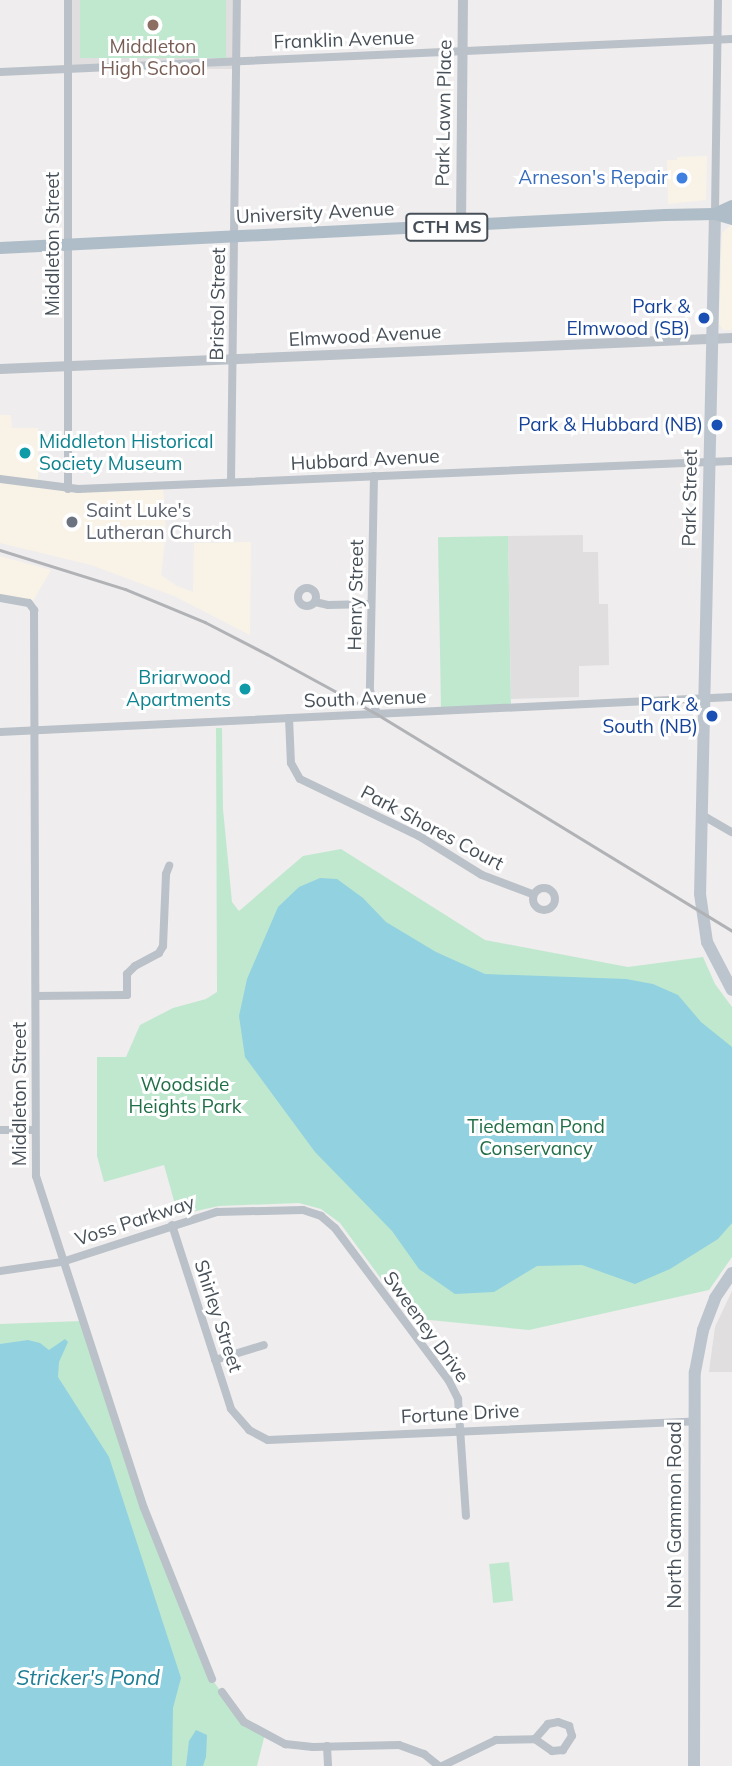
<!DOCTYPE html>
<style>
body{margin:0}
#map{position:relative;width:732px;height:1766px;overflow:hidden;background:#efeded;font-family:Mulish,sans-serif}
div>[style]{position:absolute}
.commercial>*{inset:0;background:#f9f3e7}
.education>*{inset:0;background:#e0dede;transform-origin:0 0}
.green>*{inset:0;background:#c0e8cf;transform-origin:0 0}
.water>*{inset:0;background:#92d1e0}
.minor>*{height:8px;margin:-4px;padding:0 4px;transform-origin:4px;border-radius:4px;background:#bac1c8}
.minor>.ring{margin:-4px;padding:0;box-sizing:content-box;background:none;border:8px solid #bac1c8;border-radius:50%}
.tertiary>*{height:10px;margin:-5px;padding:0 5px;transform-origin:5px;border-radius:5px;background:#bac1c8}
.secondary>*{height:12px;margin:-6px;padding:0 6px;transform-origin:6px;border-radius:6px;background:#bcc5ce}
.primary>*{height:12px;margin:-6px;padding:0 6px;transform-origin:6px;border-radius:6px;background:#afbdc8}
.rail>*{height:2.5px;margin:-1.25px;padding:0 1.25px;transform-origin:1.25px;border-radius:1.25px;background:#b0b2b6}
.dots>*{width:19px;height:19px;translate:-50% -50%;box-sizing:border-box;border:4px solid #fff;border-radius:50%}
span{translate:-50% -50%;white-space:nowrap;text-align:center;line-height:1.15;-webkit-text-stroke:6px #fff;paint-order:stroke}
.shield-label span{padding:2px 5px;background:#fff;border:2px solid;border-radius:5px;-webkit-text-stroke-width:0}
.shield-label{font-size:18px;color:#475058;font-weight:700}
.street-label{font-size:19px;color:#475058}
.education-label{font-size:19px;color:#785e54}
.shop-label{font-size:19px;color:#366cbe}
.right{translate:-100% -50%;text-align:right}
.transit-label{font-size:19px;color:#164399}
.culture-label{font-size:19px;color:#0d838f}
.left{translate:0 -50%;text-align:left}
.worship-label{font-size:19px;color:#5b616d}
.park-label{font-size:19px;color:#216f47}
.water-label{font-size:21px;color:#1d7e95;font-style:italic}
</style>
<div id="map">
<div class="commercial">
<i style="clip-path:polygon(707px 156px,706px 200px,668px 204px,667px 160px,677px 160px,677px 157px)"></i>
<i style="clip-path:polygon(732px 224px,732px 330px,723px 330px,719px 324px,722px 233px)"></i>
<i style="clip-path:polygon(0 415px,11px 415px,12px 428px,38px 428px,38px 485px,163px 485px,166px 533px,161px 575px,177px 586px,193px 592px,194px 543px,251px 542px,250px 635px,174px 596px,91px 565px,0 543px)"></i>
<i style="clip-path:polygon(0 556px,51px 570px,30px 606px,0 598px)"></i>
</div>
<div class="education">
<i style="left:68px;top:0;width:169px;height:69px"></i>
<i style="clip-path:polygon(583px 535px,583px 552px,598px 552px,599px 604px,608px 604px,609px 665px,579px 666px,579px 697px,511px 699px,508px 536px)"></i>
<i style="clip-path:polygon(732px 1291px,732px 1372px,709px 1372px,715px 1327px)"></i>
</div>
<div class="green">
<i style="left:80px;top:0;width:146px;height:58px"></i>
<i style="left:508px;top:536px;width:172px;height:70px;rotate:89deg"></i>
<i style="clip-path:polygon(216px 728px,222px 728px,223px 809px,232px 902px,239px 911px,303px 856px,341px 849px,485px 940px,628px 967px,703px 957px,715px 984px,732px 1007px,732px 1257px,709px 1290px,529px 1330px,410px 1318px,340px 1223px,321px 1209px,299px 1203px,219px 1206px,178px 1215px,164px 1165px,104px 1182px,97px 1156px,97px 1057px,126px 1057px,140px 1025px,173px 1008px,206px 999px,217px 992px)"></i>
<i style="clip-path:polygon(82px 1321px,144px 1508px,212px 1679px,235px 1712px,265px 1734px,257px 1766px,0 1766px,0 1324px)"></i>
<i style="left:509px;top:1562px;width:39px;height:20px;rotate:84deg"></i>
</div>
<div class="water">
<i style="clip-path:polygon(320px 878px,337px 879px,363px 898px,386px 922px,436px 952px,485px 974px,626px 979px,653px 984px,678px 995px,701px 1022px,732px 1047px,732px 1223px,718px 1239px,670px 1269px,635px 1284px,582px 1265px,537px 1266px,494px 1292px,455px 1294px,419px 1269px,392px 1231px,315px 1152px,245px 1057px,239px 1016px,247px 979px,278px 907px,299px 887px)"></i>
<i style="clip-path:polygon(65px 1339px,68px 1342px,59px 1362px,58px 1377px,109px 1457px,181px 1678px,173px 1708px,172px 1766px,0 1766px,0 1344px,28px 1340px,40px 1343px,49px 1350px)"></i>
<i style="clip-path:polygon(196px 1730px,207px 1735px,206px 1757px,203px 1766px,186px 1766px,189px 1741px)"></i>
</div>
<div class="minor">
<i style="left:0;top:72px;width:733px;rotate:-2.58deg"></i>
<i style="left:715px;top:214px;width:214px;rotate:-89.2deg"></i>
<i style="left:374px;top:476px;width:214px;rotate:91.1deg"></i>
<i style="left:370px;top:690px;width:25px;rotate:74deg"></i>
<i style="left:0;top:479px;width:79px;rotate:7.3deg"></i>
<i style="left:78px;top:489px;width:655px;rotate:-2.45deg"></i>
<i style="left:231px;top:482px;width:482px;rotate:-89.3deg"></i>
<i style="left:68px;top:489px;width:489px;rotate:-90deg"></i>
<i class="ring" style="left:298px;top:588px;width:10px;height:10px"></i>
<i style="left:0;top:598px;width:29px;rotate:10deg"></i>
<i style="left:29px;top:603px;width:9px;rotate:54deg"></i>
<i style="left:34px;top:610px;width:566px;rotate:89.8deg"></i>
<i style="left:36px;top:1176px;width:349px;rotate:72deg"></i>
<i style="left:144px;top:1508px;width:184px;rotate:68.3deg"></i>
<i style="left:315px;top:602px;width:13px;rotate:13deg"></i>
<i style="left:328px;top:605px;width:43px;rotate:-1.3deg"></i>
<i style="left:289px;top:718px;width:45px;rotate:87.5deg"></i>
<i style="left:291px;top:763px;width:18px;rotate:61deg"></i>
<i style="left:300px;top:779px;width:132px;rotate:25.6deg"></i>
<i style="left:419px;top:836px;width:74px;rotate:31.8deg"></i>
<i style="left:482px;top:875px;width:53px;rotate:20.8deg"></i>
<i style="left:0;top:732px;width:733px;rotate:-2.74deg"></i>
<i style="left:702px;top:815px;width:34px;rotate:30deg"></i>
<i class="ring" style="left:533px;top:888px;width:14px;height:14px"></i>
<i style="left:37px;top:996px;width:90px;rotate:-0.6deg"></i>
<i style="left:127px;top:995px;width:21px;rotate:-90deg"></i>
<i style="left:127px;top:974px;width:11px;rotate:-45deg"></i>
<i style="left:135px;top:966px;width:27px;rotate:-28deg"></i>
<i style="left:159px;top:953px;width:8px;rotate:-60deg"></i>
<i style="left:163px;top:946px;width:72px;rotate:-87.6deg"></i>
<i style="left:166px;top:874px;width:9px;rotate:-69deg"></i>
<i style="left:0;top:1130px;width:34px"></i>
<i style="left:172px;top:1225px;width:193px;rotate:72.2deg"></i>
<i style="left:231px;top:1409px;width:28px;rotate:49deg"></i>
<i style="left:249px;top:1430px;width:21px;rotate:28deg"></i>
<i style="left:268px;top:1440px;width:427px;rotate:-2.5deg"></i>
<i style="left:0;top:1271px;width:63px;rotate:-8.3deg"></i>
<i style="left:62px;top:1262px;width:163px;rotate:-17.9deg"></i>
<i style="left:217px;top:1212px;width:86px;rotate:-1.3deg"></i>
<i style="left:303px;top:1210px;width:19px;rotate:18deg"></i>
<i style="left:321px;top:1216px;width:18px;rotate:41deg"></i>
<i style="left:335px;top:1228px;width:191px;rotate:53.3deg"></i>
<i style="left:449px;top:1381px;width:20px;rotate:63deg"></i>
<i style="left:458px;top:1399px;width:117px;rotate:86.1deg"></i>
<i style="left:215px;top:1360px;width:51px;rotate:-17deg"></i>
<i style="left:222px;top:1692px;width:37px;rotate:54deg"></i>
<i style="left:244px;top:1722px;width:47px;rotate:28.2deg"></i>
<i style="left:285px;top:1744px;width:28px;rotate:6deg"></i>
<i style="left:313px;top:1747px;width:86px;rotate:-1.3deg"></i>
<i style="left:399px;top:1745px;width:27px;rotate:20deg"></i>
<i style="left:424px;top:1754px;width:19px;rotate:39deg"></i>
<i style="left:558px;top:1722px;width:12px;rotate:20deg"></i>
<i style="left:569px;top:1726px;width:10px;rotate:73deg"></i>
<i style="left:572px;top:1736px;width:17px;rotate:123deg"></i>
<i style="left:563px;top:1750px;width:11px;rotate:175deg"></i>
<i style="left:552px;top:1751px;width:21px;rotate:-145deg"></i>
<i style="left:535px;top:1739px;width:20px;rotate:-49deg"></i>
<i style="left:548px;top:1724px;width:10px;rotate:-11deg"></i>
<i style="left:327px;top:1746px;width:20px;rotate:87deg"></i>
<i style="left:442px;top:1766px;width:60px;rotate:-25.7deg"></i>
<i style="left:496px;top:1740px;width:39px;rotate:-1deg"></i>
</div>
<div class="tertiary">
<i style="left:461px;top:226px;width:226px;rotate:-89.5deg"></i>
<i style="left:0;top:369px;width:733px;rotate:-2.43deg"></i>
</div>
<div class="secondary">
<i style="left:715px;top:214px;width:680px;rotate:91.26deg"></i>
<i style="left:700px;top:894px;width:49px;rotate:81.7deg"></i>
<i style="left:707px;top:942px;width:54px;rotate:62.5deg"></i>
<i style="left:694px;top:1766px;width:394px;rotate:-89.9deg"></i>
<i style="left:695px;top:1372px;width:43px;rotate:-79.2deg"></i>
<i style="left:703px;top:1330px;width:34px;rotate:-69deg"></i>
<i style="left:715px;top:1298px;width:30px;rotate:-56deg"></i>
</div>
<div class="primary">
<i style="left:715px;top:214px;width:19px;rotate:-25deg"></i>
<i style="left:0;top:248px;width:666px;rotate:-2.84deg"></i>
<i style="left:665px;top:215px;width:50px;rotate:-1.1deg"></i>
<i style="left:715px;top:214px;width:18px;rotate:16deg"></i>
</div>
<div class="rail">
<i style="left:0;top:550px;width:131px;rotate:17.3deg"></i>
<i style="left:125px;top:589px;width:87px;rotate:22.4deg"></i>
<i style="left:205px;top:622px;width:70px;rotate:27.3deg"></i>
<i style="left:267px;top:654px;width:125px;rotate:28.6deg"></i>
<i style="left:377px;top:714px;width:416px;rotate:31.4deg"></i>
</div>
<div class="dots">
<i style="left:153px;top:25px;background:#8d6e63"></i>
<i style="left:682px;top:178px;background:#3f7fe0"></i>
<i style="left:704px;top:318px;background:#1a4fb4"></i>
<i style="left:717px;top:425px;background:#1a4fb4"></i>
<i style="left:25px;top:453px;background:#0f9aa8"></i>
<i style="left:72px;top:522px;background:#6b7280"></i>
<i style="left:245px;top:689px;background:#0f9aa8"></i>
<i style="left:712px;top:716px;background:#1a4fb4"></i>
</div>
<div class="shield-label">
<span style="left:447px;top:227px">CTH MS</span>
</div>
<div class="street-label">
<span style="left:344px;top:40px;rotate:-2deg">Franklin Avenue</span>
<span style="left:444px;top:113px;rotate:-89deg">Park Lawn Place</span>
<span style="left:315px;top:213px;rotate:-3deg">University Avenue</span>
<span style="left:53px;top:244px;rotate:-90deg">Middleton Street</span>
<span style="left:218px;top:304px;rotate:-89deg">Bristol Street</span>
<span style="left:365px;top:336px;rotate:-3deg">Elmwood Avenue</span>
<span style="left:365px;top:460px;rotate:-3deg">Hubbard Avenue</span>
<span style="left:690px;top:498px;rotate:-89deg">Park Street</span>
<span style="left:356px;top:595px;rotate:-89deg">Henry Street</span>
<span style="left:365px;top:699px;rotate:-2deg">South Avenue</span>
<span style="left:432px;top:828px;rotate:28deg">Park Shores Court</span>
<span style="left:20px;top:1094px;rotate:-90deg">Middleton Street</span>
<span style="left:135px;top:1221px;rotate:-18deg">Voss Parkway</span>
<span style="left:218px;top:1316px;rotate:72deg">Shirley Street</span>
<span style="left:426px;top:1327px;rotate:54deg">Sweeney Drive</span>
<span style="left:460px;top:1414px;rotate:-3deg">Fortune Drive</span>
<span style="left:675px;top:1515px;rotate:-90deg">North Gammon Road</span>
</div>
<div class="education-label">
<span style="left:153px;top:58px">Middleton<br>High School</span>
</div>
<div class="shop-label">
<span class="right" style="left:668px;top:178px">Arneson's Repair</span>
</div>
<div class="transit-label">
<span class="right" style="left:690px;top:318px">Park &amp;<br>Elmwood (SB)</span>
<span class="right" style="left:703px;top:425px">Park &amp; Hubbard (NB)</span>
<span class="right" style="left:698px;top:716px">Park &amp;<br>South (NB)</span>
</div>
<div class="culture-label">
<span class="left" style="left:39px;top:453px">Middleton Historical<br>Society Museum</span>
<span class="right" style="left:231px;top:689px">Briarwood<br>Apartments</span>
</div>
<div class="worship-label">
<span class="left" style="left:86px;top:522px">Saint Luke's<br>Lutheran Church</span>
</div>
<div class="park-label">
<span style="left:185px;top:1096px">Woodside<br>Heights Park</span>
<span style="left:536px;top:1138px">Tiedeman Pond<br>Conservancy</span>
</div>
<div class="water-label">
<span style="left:88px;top:1677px">Stricker's Pond</span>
</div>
</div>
